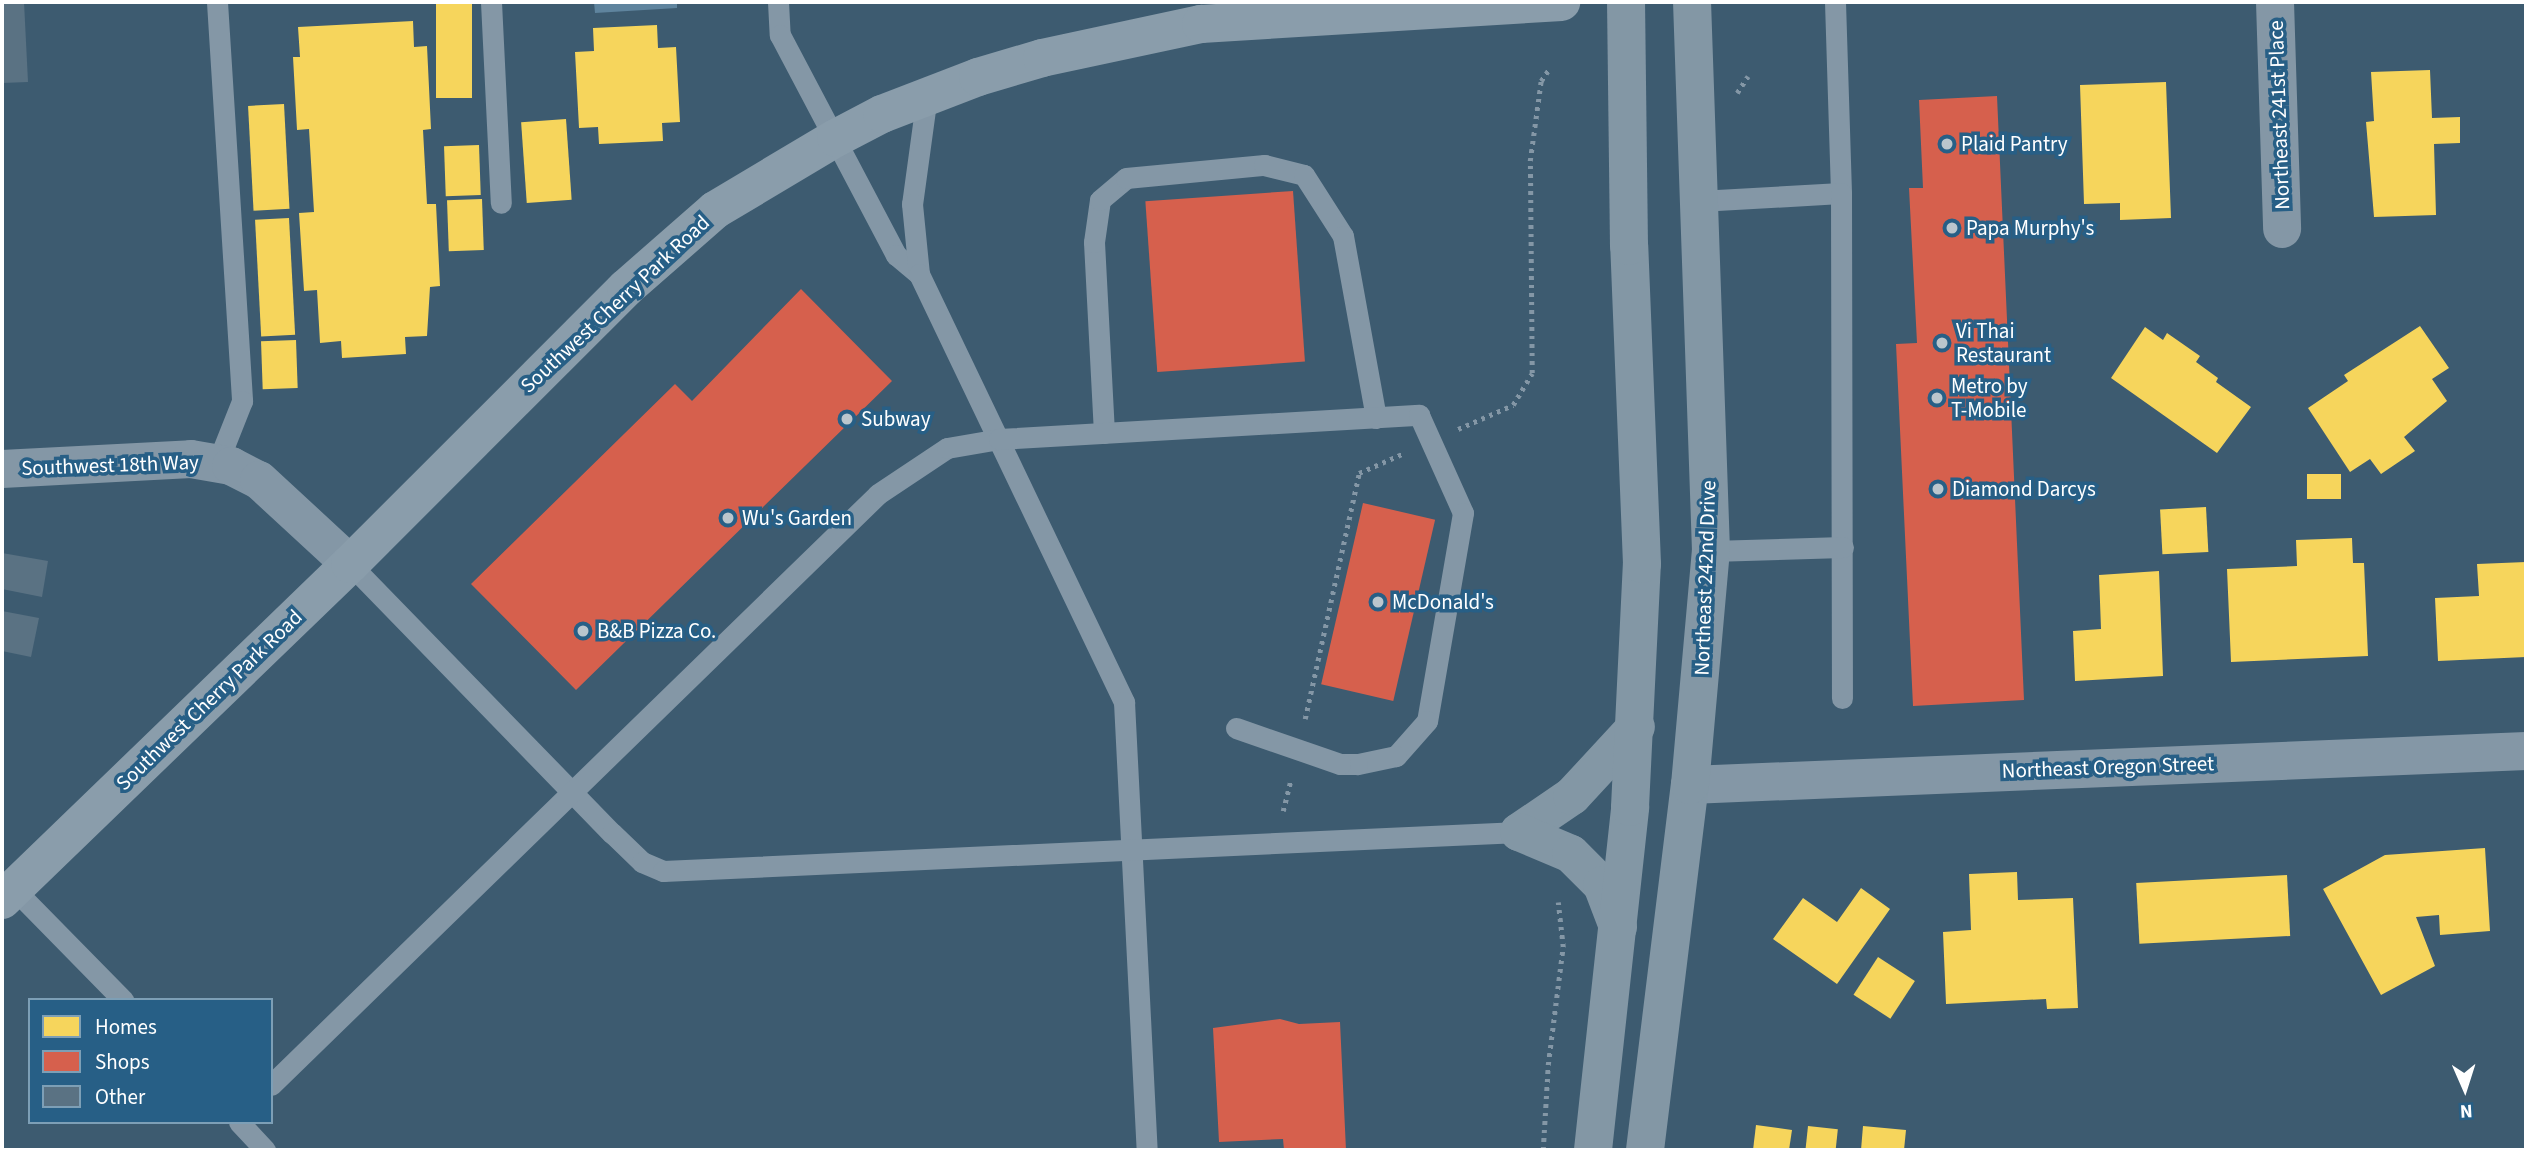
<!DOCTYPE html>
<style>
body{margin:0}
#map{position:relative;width:2528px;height:1152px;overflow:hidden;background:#3d5b70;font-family:"Source Sans 3",sans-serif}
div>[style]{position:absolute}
.water>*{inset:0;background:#5f849e}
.homes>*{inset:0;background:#f6d55c;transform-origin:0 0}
.shops>*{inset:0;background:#d6604d;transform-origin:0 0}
.building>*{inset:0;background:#5a7283}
.path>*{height:4.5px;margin-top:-2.25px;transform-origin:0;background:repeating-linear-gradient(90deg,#8497a6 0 3.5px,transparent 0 8.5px)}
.lane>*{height:21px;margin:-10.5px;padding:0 10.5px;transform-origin:10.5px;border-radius:10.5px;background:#8497a6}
.street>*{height:38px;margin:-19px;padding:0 19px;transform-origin:19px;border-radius:19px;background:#8497a6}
.secondary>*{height:38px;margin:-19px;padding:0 19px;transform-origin:19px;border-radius:19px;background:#8a9dab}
.highway>*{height:38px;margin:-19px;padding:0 19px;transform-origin:19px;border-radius:19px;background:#8397a5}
.dots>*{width:19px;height:19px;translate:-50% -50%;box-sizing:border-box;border:4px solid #275f86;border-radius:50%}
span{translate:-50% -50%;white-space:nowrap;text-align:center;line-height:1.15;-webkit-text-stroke:7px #275f86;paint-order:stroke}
.street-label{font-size:21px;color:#fff}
.poi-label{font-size:21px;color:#fff}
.left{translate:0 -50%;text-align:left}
.frame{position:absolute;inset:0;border:4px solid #fff;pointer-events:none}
.legend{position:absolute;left:28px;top:998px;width:245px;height:126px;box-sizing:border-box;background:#275f86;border:2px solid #7d9fb6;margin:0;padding:9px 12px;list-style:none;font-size:21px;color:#fff}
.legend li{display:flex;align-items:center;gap:14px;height:35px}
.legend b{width:35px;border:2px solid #7d9fb6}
.north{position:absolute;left:2430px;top:1054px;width:70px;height:70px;-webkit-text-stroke:5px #275f86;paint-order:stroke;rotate:177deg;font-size:19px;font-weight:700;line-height:28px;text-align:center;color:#fff}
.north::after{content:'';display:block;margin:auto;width:24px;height:32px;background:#fff;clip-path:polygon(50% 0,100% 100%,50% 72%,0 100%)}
</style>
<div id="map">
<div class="water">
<i style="clip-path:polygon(594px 2px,677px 2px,677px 8px,595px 13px)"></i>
</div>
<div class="homes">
<i style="left:436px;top:2px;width:36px;height:96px"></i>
<i style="clip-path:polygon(413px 21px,414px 47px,427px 46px,431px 129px,423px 130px,427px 204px,436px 204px,440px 286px,430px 287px,427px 336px,405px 337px,406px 354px,342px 358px,341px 341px,320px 343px,317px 290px,304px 291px,299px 213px,314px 212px,309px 129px,297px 130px,293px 57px,300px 57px,298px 27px)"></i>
<i style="clip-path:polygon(657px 25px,658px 48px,676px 47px,680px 122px,662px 123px,663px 141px,599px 144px,598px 127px,579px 128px,575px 52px,594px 51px,593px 28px)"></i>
<i style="clip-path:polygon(2430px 70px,2432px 118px,2460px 117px,2460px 143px,2434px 144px,2436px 215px,2374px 217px,2366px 122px,2374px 121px,2371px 72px)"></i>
<i style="clip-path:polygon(2166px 82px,2171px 218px,2120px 220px,2120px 203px,2084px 204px,2080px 85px)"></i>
<i style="left:284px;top:104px;width:105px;height:36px;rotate:87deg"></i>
<i style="left:566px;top:119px;width:81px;height:45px;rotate:86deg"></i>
<i style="left:479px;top:145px;width:50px;height:35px;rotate:88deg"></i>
<i style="left:482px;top:199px;width:51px;height:35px;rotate:88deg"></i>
<i style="left:289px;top:218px;width:117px;height:34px;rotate:87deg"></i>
<i style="clip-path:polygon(2420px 326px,2449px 368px,2432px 379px,2447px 401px,2404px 437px,2415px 451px,2381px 474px,2370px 459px,2350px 472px,2308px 408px,2348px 381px,2344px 375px)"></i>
<i style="clip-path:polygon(2145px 327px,2163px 340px,2167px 333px,2200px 356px,2196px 362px,2218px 378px,2216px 382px,2251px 407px,2217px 453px,2111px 378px)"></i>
<i style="left:296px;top:340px;width:48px;height:35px;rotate:88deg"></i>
<i style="left:2307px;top:474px;width:34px;height:25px"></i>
<i style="left:2206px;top:507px;width:45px;height:46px;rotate:87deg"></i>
<i style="clip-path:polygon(2352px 538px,2353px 563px,2364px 563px,2368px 656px,2231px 662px,2227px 569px,2297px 566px,2296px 540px)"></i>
<i style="clip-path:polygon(2526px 562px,2526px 657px,2438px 661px,2435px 598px,2479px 596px,2477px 564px)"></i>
<i style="clip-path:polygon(2159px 571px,2163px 676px,2075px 681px,2073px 631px,2101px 629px,2099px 575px)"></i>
<i style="clip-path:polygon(2485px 848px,2490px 931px,2440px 935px,2439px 915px,2416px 917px,2435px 966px,2381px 995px,2323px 889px,2385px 855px)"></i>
<i style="clip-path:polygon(2017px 872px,2018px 900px,2073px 898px,2078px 1008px,2047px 1009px,2046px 999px,1946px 1004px,1943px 932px,1971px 930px,1969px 874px)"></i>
<i style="left:2287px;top:875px;width:61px;height:151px;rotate:87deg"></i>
<i style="clip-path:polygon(1861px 888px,1890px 909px,1837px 984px,1773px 939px,1803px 898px,1837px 922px)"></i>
<i style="left:1878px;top:957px;width:44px;height:45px;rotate:33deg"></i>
<i style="clip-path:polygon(1756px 1125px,1792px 1130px,1789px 1150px,1753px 1150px)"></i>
<i style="left:1808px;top:1126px;width:30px;height:24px;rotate:6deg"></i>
<i style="clip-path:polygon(1863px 1126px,1906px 1130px,1904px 1150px,1861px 1150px)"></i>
</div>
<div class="shops">
<i style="clip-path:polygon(1997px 96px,2024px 700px,1913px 706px,1896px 344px,1917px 343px,1909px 188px,1923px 188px,1919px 100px)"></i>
<i style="left:1293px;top:191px;width:171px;height:148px;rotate:86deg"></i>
<i style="clip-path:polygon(801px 289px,892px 381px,576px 690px,471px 584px,675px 384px,692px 401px)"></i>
<i style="left:1363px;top:503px;width:74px;height:186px;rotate:13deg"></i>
<i style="clip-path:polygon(1280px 1019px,1299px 1024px,1340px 1022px,1346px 1150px,1284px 1150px,1283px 1139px,1219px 1142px,1213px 1028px)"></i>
</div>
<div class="building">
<i style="clip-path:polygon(2px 2px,24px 2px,28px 82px,2px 83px)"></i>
<i style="clip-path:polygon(2px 553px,48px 561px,42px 597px,2px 589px)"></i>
<i style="clip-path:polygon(2px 611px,39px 618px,31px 657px,2px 651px)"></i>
</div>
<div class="path">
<i style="left:1737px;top:93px;width:20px;rotate:-57deg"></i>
<i style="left:1458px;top:429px;width:60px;rotate:-23.6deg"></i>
<i style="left:1513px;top:405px;width:37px;rotate:-59deg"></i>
<i style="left:1532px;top:373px;width:212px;rotate:-90.5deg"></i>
<i style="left:1530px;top:161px;width:81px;rotate:-82.2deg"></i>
<i style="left:1541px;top:81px;width:14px;rotate:-56deg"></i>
<i style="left:1305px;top:719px;width:252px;rotate:-77.6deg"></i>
<i style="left:1359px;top:473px;width:47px;rotate:-23.8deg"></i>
<i style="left:1283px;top:811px;width:33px;rotate:-76deg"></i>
<i style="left:1543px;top:1150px;width:85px;rotate:-86.6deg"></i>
<i style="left:1548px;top:1065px;width:119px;rotate:-82.8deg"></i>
<i style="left:1563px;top:947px;width:45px;rotate:-96.3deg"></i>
</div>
<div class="lane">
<i style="left:217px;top:2px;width:400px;rotate:86.4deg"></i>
<i style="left:242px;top:401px;width:68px;rotate:111.6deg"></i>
<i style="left:491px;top:2px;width:201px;rotate:87.2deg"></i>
<i style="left:778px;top:2px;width:33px;rotate:87deg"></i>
<i style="left:780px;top:35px;width:249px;rotate:62.2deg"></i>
<i style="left:896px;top:255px;width:30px;rotate:40deg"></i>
<i style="left:1835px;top:2px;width:191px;rotate:88.2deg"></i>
<i style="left:927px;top:95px;width:110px;rotate:97.8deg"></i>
<i style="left:912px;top:204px;width:70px;rotate:84.3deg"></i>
<i style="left:919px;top:274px;width:475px;rotate:64.4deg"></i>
<i style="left:1124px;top:702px;width:449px;rotate:87.1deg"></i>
<i style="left:1699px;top:201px;width:142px;rotate:-3.2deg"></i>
<i style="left:1841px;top:193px;width:505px;rotate:89.89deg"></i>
<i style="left:1104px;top:433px;width:191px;rotate:-93deg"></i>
<i style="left:1094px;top:242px;width:42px;rotate:-81.9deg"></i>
<i style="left:1100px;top:200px;width:34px;rotate:-40deg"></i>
<i style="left:1126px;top:178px;width:139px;rotate:-5.4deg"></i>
<i style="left:1264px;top:165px;width:41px;rotate:14deg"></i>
<i style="left:1304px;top:175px;width:72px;rotate:57.4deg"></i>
<i style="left:1343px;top:236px;width:185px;rotate:79.7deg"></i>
<i style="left:1711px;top:551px;width:132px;rotate:-1.7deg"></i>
<i style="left:350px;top:564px;width:376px;rotate:45.8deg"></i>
<i style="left:612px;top:833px;width:42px;rotate:44deg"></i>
<i style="left:642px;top:862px;width:23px;rotate:23deg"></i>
<i style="left:663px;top:871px;width:857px;rotate:-2.61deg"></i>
<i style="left:14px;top:889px;width:156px;rotate:45.5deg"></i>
<i style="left:271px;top:1085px;width:847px;rotate:-44.23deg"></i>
<i style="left:878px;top:494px;width:83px;rotate:-33.7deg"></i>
<i style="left:947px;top:448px;width:53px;rotate:-9.8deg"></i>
<i style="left:999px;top:439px;width:421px;rotate:-3.3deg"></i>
<i style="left:1419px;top:415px;width:107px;rotate:65.8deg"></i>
<i style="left:1463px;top:513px;width:211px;rotate:99.8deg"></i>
<i style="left:1427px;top:721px;width:47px;rotate:131.5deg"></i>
<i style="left:1396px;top:756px;width:40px;rotate:168deg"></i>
<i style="left:1357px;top:764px;width:17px;rotate:180deg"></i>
<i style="left:1340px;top:764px;width:110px;rotate:-160.9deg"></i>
<i style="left:239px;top:1122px;width:38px;rotate:47deg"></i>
</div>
<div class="street">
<i style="left:2275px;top:2px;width:227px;rotate:88.2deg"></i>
<i style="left:2px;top:469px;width:189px;rotate:-3deg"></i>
<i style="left:191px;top:459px;width:41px;rotate:9.9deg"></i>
<i style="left:231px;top:466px;width:31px;rotate:27deg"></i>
<i style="left:259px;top:480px;width:124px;rotate:42.7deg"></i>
<i style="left:1690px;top:785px;width:837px;rotate:-2.33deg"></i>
</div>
<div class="secondary">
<i style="left:2px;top:900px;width:484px;rotate:-44deg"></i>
<i style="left:350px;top:564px;width:390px;rotate:-45deg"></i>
<i style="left:626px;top:288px;width:118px;rotate:-41.2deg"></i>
<i style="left:715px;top:210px;width:141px;rotate:-30.8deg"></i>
<i style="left:836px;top:138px;width:52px;rotate:-27.6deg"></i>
<i style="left:882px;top:114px;width:103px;rotate:-21.1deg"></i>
<i style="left:978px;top:77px;width:67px;rotate:-16.5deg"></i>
<i style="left:1042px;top:58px;width:163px;rotate:-12.1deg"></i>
<i style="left:1201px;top:24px;width:361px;rotate:-3.5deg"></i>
</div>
<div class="highway">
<i style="left:1519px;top:832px;width:64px;rotate:-34.2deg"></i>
<i style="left:1572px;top:796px;width:94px;rotate:-47.2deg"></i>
<i style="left:1519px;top:832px;width:56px;rotate:22.9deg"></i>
<i style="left:1571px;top:854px;width:44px;rotate:45deg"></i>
<i style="left:1602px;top:885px;width:45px;rotate:69.1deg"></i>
<i style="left:1593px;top:1150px;width:345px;rotate:-83.8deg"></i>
<i style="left:1630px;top:807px;width:243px;rotate:-87.2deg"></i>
<i style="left:1642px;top:564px;width:318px;rotate:-92.3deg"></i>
<i style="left:1629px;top:246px;width:244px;rotate:-90.7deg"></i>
<i style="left:1645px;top:1150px;width:368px;rotate:-83deg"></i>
<i style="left:1690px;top:785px;width:235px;rotate:-84.9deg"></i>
<i style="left:1711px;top:551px;width:549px;rotate:-91.98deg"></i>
</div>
<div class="dots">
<i style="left:1947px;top:144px;background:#bbc6cd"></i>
<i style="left:1952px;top:228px;background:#bbc6cd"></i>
<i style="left:1942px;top:343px;background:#bbc6cd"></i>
<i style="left:1937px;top:398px;background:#bbc6cd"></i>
<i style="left:847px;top:419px;background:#bbc6cd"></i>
<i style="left:1938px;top:489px;background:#bbc6cd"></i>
<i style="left:728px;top:518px;background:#bbc6cd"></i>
<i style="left:1378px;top:602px;background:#bbc6cd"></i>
<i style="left:583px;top:631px;background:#bbc6cd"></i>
</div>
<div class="street-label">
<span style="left:2279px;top:115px;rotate:-92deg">Northeast 241st Place</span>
<span style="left:615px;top:304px;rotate:-43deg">Southwest Cherry Park Road</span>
<span style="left:110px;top:465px;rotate:-2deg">Southwest 18th Way</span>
<span style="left:1705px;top:578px;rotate:-88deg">Northeast 242nd Drive</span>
<span style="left:209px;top:700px;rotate:-44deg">Southwest Cherry Park Road</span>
<span style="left:2108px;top:767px;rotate:-2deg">Northeast Oregon Street</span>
</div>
<div class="poi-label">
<span class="left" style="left:1961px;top:144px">Plaid Pantry</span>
<span class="left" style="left:1966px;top:228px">Papa Murphy's</span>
<span class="left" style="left:1956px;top:343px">Vi Thai<br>Restaurant</span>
<span class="left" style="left:1951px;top:398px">Metro by<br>T-Mobile</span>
<span class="left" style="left:861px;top:419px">Subway</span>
<span class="left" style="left:1952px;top:489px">Diamond Darcys</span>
<span class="left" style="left:742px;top:518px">Wu's Garden</span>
<span class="left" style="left:1392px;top:602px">McDonald's</span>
<span class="left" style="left:597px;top:631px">B&amp;B Pizza Co.</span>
</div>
<div class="frame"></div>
<ul class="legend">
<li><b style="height:19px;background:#f6d55c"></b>Homes</li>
<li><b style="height:19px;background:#d6604d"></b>Shops</li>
<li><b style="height:19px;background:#5a7283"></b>Other</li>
</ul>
<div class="north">N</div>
</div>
